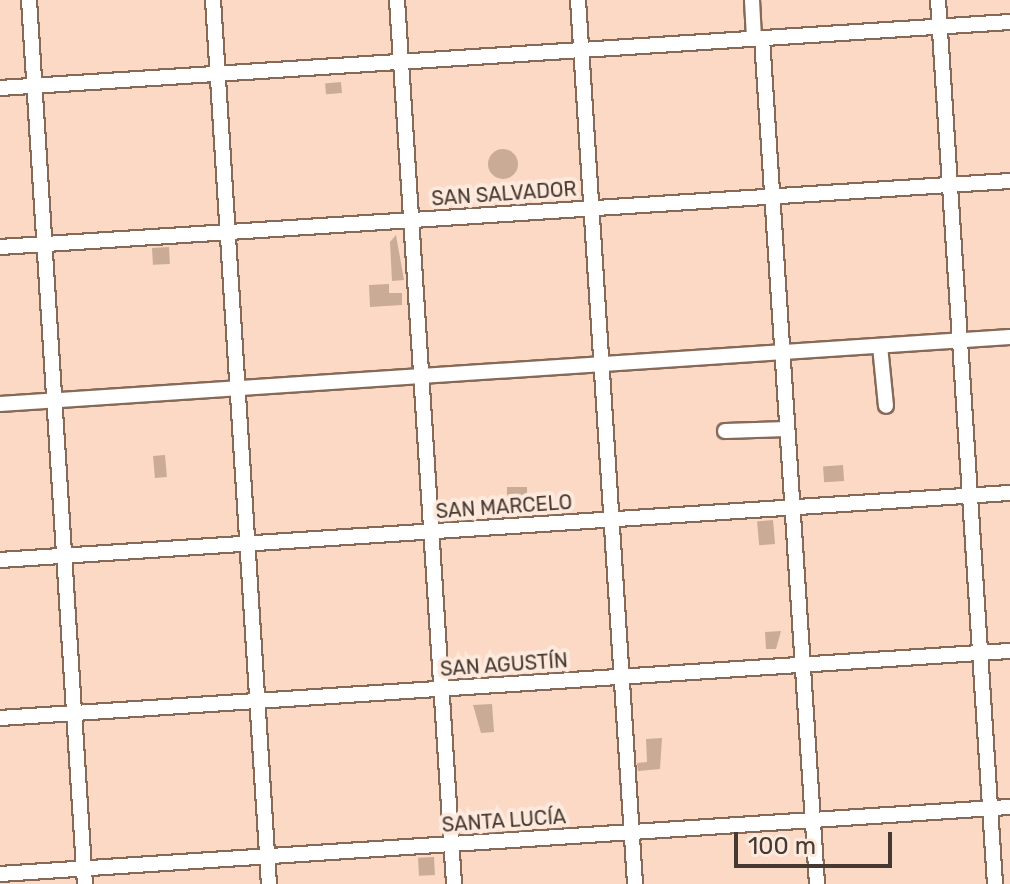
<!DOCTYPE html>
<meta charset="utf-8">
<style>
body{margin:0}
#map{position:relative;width:1010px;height:884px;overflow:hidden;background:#fbd9c5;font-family:Rubik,sans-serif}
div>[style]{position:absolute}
.building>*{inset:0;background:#caab96;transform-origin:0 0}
.round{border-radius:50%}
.roads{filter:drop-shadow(2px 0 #876957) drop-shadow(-2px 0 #876957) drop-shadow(0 2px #876957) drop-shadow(0 -2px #876957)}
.minor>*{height:14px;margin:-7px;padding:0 7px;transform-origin:7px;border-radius:7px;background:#fff}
span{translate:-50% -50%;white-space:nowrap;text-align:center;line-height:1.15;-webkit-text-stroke:8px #fee9dd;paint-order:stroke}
.street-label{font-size:20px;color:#463931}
.scale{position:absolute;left:734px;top:832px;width:158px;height:36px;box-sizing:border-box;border:4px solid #463931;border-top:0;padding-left:10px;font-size:24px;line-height:28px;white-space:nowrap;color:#463931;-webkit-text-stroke:6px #fee9dd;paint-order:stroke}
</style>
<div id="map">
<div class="building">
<i style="left:341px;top:82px;width:11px;height:16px;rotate:85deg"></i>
<i class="round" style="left:488px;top:149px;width:30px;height:30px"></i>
<i style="clip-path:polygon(396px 235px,404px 280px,392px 281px,390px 242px)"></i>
<i style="left:169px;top:247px;width:17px;height:17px;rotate:87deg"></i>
<i style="clip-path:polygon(389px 284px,389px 293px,402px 293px,402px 305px,370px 307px,369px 285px)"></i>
<i style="left:165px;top:455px;width:22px;height:12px;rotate:85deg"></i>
<i style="left:843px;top:465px;width:16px;height:20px;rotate:86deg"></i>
<i style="left:507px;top:487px;width:20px;height:20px"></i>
<i style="left:773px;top:520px;width:24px;height:16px;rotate:85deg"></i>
<i style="clip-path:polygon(781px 631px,776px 649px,766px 649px,765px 632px)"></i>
<i style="clip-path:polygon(492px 704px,494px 732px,481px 733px,473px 705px)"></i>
<i style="clip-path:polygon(662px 738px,660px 769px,638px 771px,637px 763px,647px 762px,646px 739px)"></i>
<i style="left:434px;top:857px;width:18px;height:16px;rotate:87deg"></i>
</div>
<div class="roads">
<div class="minor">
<i style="left:29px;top:0;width:886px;rotate:86.38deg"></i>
<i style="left:213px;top:0;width:886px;rotate:86.38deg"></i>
<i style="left:397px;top:0;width:886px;rotate:86.31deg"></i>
<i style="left:578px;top:0;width:886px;rotate:86.31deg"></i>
<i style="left:752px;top:0;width:39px;rotate:87deg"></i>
<i style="left:938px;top:0;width:886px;rotate:86.31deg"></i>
<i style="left:762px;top:38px;width:848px;rotate:86.28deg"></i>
<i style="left:0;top:88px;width:1012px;rotate:-3.74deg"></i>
<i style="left:0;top:247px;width:1012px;rotate:-3.74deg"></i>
<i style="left:880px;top:346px;width:60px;rotate:84.3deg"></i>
<i style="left:0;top:404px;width:1012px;rotate:-3.8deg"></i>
<i style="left:725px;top:431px;width:62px;rotate:-1.8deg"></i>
<i style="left:0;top:560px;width:1012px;rotate:-3.8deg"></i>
<i style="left:0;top:718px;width:1012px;rotate:-3.8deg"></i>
<i style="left:0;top:874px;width:1012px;rotate:-3.8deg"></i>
</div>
</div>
<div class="street-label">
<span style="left:504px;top:194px;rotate:-4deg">SAN SALVADOR</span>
<span style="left:504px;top:507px;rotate:-4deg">SAN MARCELO</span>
<span style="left:504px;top:665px;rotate:-4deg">SAN AGUSTÍN</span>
<span style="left:504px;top:821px;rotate:-4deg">SANTA LUCÍA</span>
</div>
<div class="scale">100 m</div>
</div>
